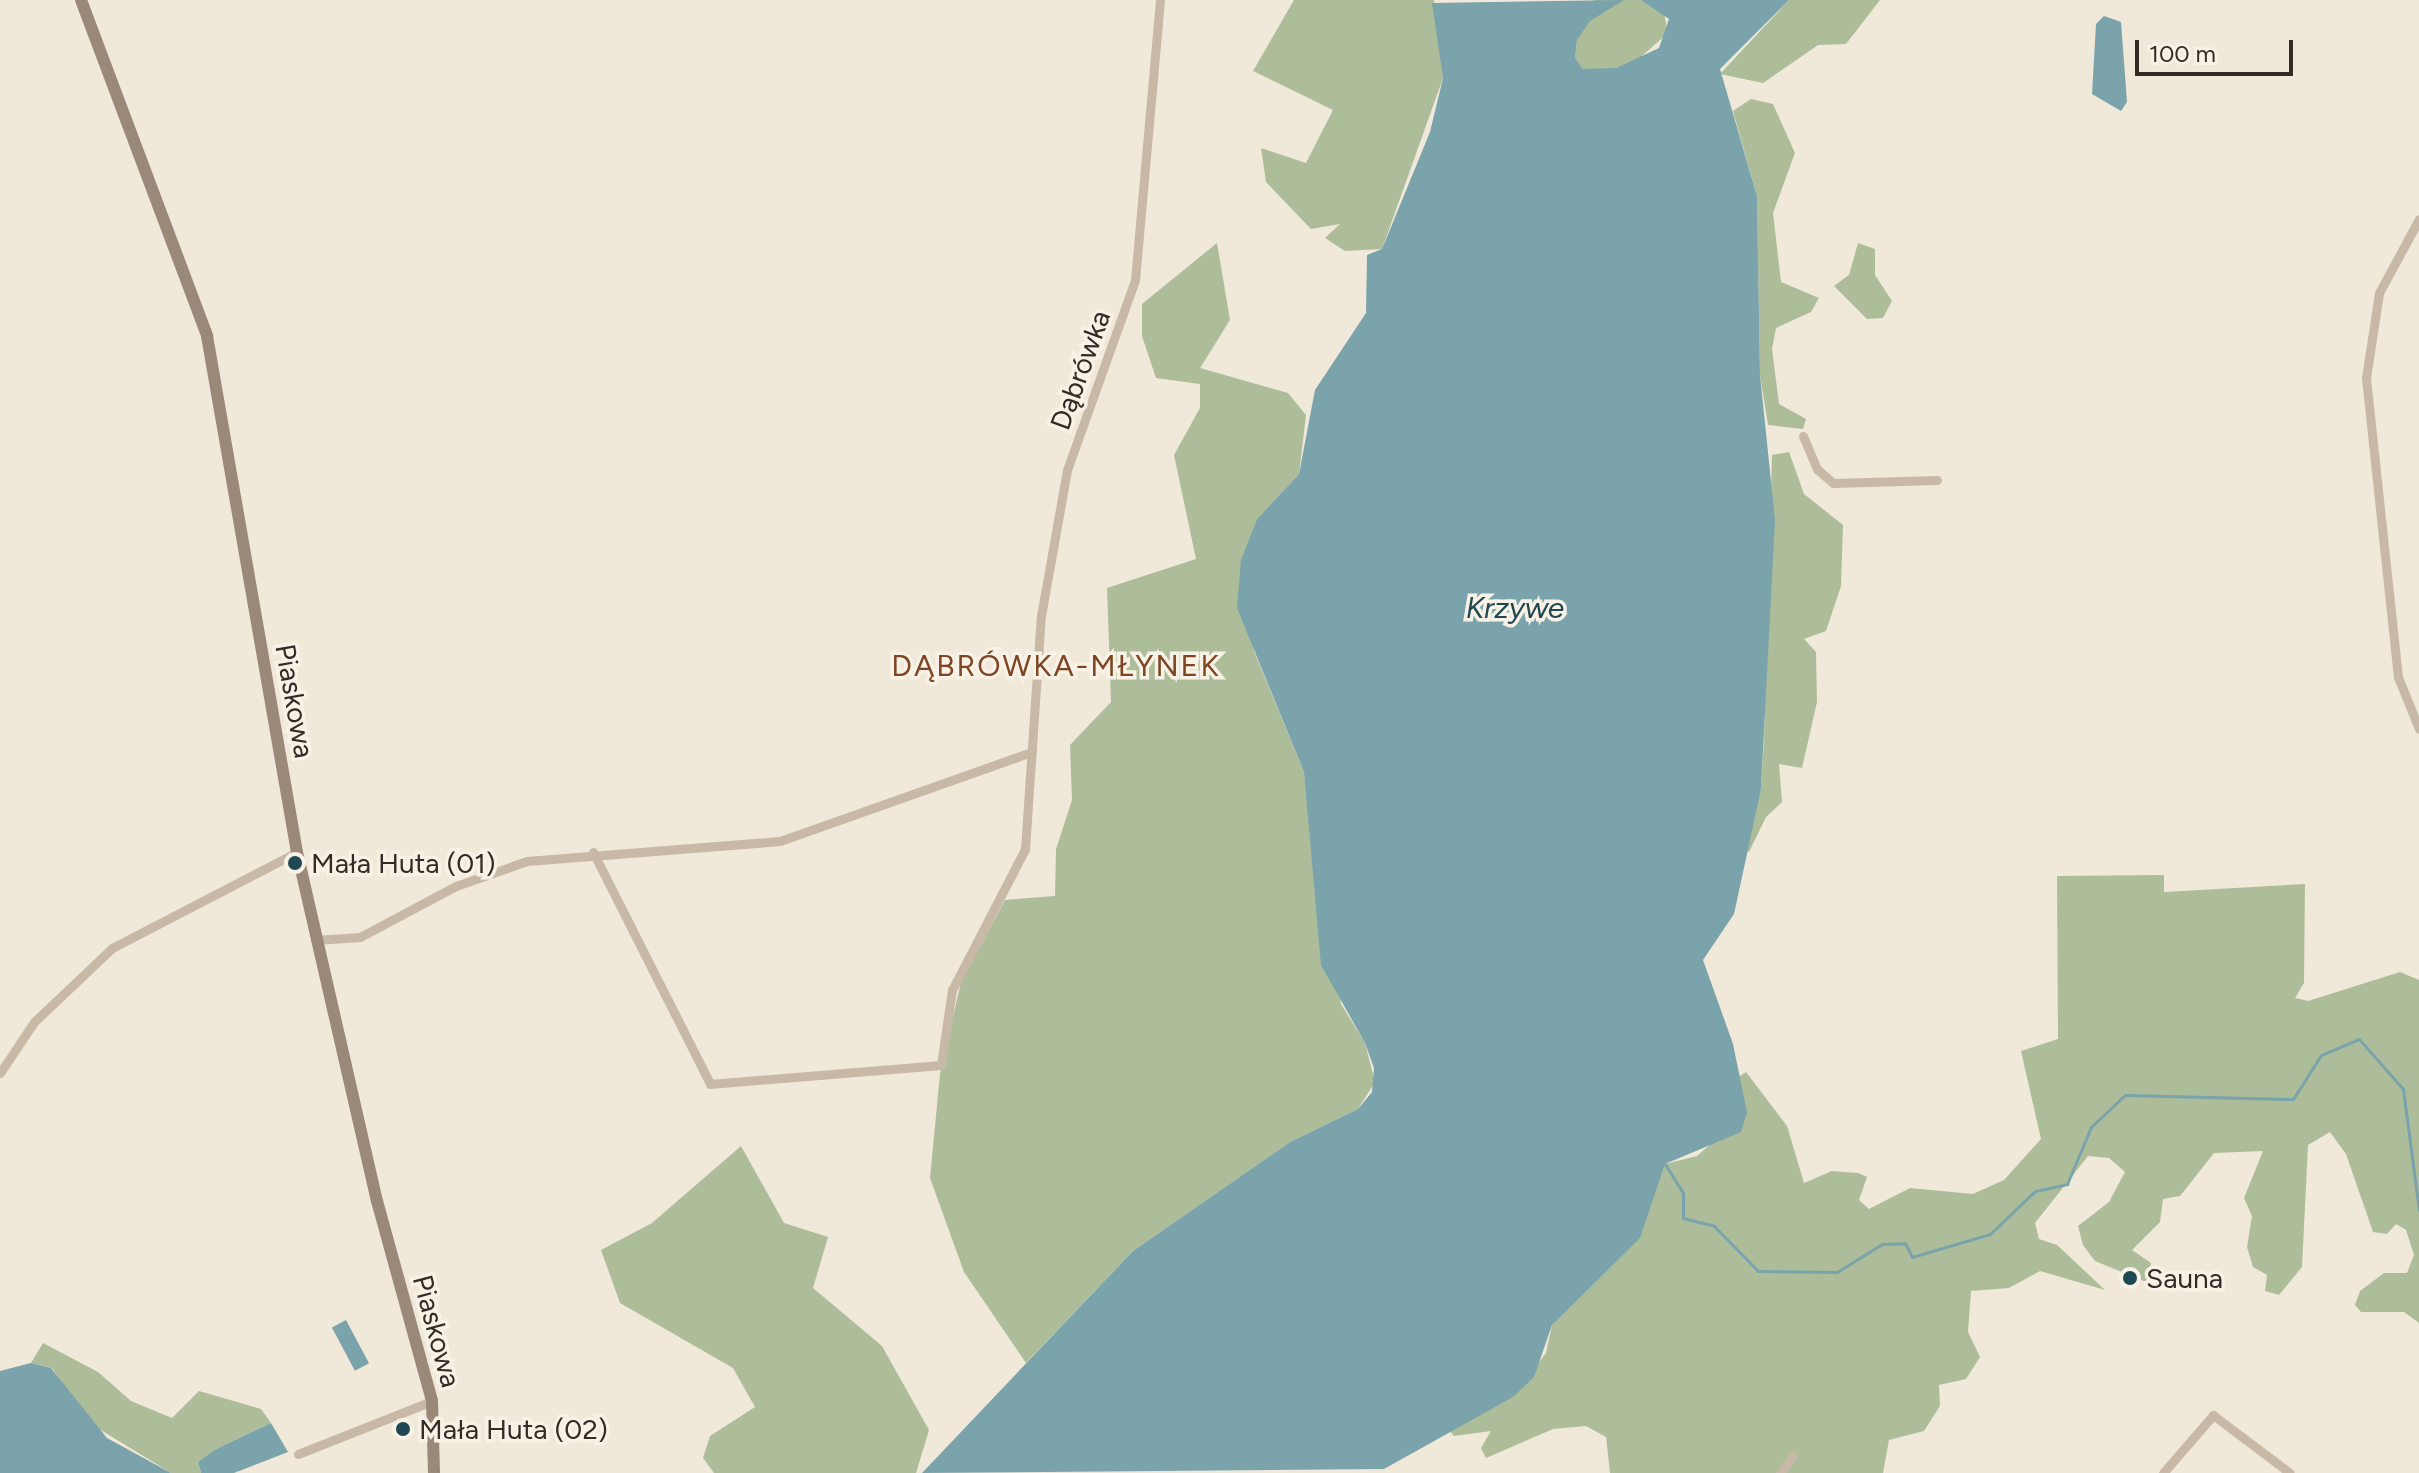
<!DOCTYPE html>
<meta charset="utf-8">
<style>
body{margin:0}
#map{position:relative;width:2419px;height:1473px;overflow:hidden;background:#f0e8d9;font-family:Figtree,sans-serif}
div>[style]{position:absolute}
.green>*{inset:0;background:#adbd9a}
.water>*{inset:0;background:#7aa3ab;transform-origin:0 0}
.stream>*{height:3px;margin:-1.5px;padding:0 1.5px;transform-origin:1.5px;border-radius:1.5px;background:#7aa3ab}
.street>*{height:9px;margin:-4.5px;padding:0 4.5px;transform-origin:4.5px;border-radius:4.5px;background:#c7b9a6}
.secondary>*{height:12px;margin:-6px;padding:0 6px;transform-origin:6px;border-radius:6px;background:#9a8878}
.dots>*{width:22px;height:22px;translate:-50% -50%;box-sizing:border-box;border:4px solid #f8f1e5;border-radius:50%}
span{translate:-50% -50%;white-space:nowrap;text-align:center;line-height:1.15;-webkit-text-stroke:7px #f8f1e5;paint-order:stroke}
.street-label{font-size:28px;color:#332c26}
.poi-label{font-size:28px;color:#332c26}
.left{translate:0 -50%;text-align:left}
.water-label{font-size:30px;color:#1f4852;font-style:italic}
.neighbourhood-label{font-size:30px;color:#7d4524;letter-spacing:2px}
.scale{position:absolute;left:2135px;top:40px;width:158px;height:36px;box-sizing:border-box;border:4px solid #332c26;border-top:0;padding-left:10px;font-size:24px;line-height:28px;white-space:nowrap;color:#332c26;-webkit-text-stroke:6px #f8f1e5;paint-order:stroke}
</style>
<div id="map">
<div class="green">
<i style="clip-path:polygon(1294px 0,1434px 0,1443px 78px,1382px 249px,1345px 251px,1325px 238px,1340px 224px,1311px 229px,1266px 182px,1261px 148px,1306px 163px,1333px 110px,1253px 71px)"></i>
<i style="clip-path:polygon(1594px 0,1641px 0,1663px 8px,1668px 33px,1634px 63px,1596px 73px,1583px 69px,1575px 58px,1577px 40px)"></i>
<i style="clip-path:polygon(1789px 0,1880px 0,1846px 44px,1818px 45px,1763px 83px,1720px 74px)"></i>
<i style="clip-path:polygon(1751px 99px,1773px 104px,1795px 153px,1773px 213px,1781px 282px,1819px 298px,1811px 312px,1776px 328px,1772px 349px,1779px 404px,1806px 419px,1803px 429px,1768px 425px,1760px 375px,1757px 196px,1733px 111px)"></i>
<i style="clip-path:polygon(1217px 243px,1230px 320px,1200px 368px,1288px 393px,1306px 415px,1299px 474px,1257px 519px,1242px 560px,1241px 591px,1254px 651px,1304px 772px,1341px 1004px,1365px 1043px,1375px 1082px,1358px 1109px,1290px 1142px,1133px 1251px,1026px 1363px,964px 1272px,930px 1178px,940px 1074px,961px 982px,1005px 900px,1055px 896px,1056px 849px,1072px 800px,1070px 745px,1111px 702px,1107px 588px,1196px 559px,1174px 455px,1200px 408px,1200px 384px,1156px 378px,1142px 336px,1142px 304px)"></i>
<i style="clip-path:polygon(1858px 243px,1875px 249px,1875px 275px,1892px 301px,1883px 318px,1867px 319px,1834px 286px,1849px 275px)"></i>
<i style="clip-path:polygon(1789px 452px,1804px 494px,1843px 525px,1841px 586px,1826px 631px,1804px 639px,1816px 652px,1817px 702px,1802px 768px,1779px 764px,1782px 802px,1766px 817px,1749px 852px,1743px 850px,1761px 789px,1764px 741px,1772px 455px)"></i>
<i style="clip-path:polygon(2164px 875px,2164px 892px,2305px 884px,2304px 983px,2295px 998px,2308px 1001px,2400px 972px,2419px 980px,2419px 1323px,2404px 1312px,2361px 1312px,2355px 1305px,2360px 1291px,2384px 1273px,2407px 1273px,2414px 1255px,2406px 1230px,2396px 1224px,2387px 1234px,2373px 1232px,2346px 1154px,2330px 1132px,2308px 1145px,2302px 1267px,2279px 1295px,2265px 1291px,2267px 1275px,2253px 1267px,2247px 1247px,2252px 1216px,2244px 1198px,2263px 1151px,2214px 1153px,2180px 1196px,2163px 1199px,2160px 1222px,2132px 1250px,2151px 1263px,2146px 1282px,2095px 1261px,2083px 1245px,2078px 1226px,2109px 1202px,2125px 1172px,2109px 1158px,2088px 1156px,2035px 1223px,2039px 1239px,2057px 1245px,2105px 1290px,2040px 1271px,2009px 1288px,1971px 1291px,1968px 1332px,1980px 1357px,1966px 1379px,1939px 1385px,1940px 1406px,1924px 1431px,1889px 1440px,1883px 1473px,1610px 1473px,1606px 1437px,1586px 1426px,1553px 1429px,1486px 1458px,1481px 1448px,1491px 1431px,1454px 1436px,1447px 1428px,1513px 1397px,1546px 1353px,1552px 1325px,1655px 1190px,1665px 1164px,1697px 1156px,1747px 1112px,1737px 1078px,1746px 1072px,1787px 1126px,1804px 1183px,1832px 1171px,1858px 1173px,1867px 1177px,1859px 1200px,1869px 1209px,1910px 1188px,1973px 1194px,2004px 1180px,2041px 1139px,2021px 1051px,2058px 1039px,2057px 876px)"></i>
<i style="clip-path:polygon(741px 1146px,784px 1223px,828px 1237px,813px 1288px,882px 1346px,929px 1430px,916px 1473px,714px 1473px,703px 1458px,710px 1436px,755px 1407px,733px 1368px,620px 1303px,601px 1250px,652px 1223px)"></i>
<i style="clip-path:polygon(43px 1343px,98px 1372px,131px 1401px,172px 1418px,199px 1391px,261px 1409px,271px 1423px,214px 1450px,198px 1462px,201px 1473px,171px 1473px,91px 1424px,52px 1368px,31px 1363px)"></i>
</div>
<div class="water">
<i style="clip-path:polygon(1624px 0,1590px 21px,1577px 40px,1575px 58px,1583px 69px,1616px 68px,1659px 48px,1669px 19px,1641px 0,1789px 0,1720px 69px,1757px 196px,1760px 375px,1775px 520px,1761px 789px,1734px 914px,1703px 960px,1733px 1044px,1747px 1112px,1741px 1132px,1665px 1164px,1640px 1238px,1552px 1325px,1534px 1377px,1513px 1397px,1384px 1469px,922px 1473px,1133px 1251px,1290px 1142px,1358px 1109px,1372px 1092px,1374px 1068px,1365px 1043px,1321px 965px,1304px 772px,1237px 608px,1241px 560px,1257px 519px,1299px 474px,1315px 390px,1366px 313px,1367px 255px,1382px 249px,1430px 132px,1443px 78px,1432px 3px)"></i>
<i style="clip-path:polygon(2104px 16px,2121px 22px,2127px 102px,2121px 111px,2092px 94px,2096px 24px)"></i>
<i style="left:346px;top:1320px;width:49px;height:16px;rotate:62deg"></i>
<i style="clip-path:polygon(31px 1363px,51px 1368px,107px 1438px,171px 1473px,0 1473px,0 1371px)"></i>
<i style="clip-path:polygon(271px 1423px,288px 1452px,234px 1473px,201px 1473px,198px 1462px,214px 1450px)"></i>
</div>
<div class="stream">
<i style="left:1665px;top:1164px;width:34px;rotate:58deg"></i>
<i style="left:1683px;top:1193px;width:25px;rotate:90deg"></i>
<i style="left:1683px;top:1218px;width:32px;rotate:14deg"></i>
<i style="left:1714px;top:1226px;width:63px;rotate:45.6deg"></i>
<i style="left:1758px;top:1271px;width:79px;rotate:0.7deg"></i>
<i style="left:1837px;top:1272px;width:53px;rotate:-31.9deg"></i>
<i style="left:1882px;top:1244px;width:23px;rotate:-2deg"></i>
<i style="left:1905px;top:1243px;width:16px;rotate:63deg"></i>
<i style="left:1912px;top:1257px;width:81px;rotate:-16.4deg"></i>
<i style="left:1990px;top:1234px;width:62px;rotate:-43.7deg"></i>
<i style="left:2035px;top:1191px;width:33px;rotate:-12deg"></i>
<i style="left:2067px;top:1184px;width:62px;rotate:-67.2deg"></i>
<i style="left:2091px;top:1127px;width:47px;rotate:-43.3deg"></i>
<i style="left:2125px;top:1095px;width:168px;rotate:1.4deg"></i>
<i style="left:2293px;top:1099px;width:52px;rotate:-57.5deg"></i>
<i style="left:2321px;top:1055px;width:41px;rotate:-22.8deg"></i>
<i style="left:2359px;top:1039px;width:67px;rotate:48.7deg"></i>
<i style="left:2403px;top:1089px;width:122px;rotate:82.5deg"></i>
</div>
<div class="street">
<i style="left:2419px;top:219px;width:84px;rotate:118.4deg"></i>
<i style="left:2379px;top:293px;width:86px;rotate:98.7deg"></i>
<i style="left:2366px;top:378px;width:301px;rotate:83.9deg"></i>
<i style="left:2398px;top:677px;width:56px;rotate:68deg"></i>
<i style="left:1803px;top:436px;width:36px;rotate:67deg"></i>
<i style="left:1817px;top:469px;width:21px;rotate:41deg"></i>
<i style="left:1833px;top:483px;width:104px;rotate:-1.7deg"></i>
<i style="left:593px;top:852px;width:260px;rotate:63.2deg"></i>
<i style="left:710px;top:1084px;width:232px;rotate:-4.7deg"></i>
<i style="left:941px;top:1065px;width:76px;rotate:-81.7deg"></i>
<i style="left:952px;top:990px;width:159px;rotate:-62.6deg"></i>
<i style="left:1025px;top:849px;width:234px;rotate:-86.1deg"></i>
<i style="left:1041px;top:616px;width:148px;rotate:-79.9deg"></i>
<i style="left:1067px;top:470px;width:202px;rotate:-70.3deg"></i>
<i style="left:1135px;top:280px;width:281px;rotate:-84.9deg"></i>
<i style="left:315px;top:940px;width:45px;rotate:-3.8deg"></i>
<i style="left:360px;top:937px;width:109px;rotate:-28deg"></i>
<i style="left:456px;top:886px;width:75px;rotate:-19.4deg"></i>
<i style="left:527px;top:861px;width:254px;rotate:-4.5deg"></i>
<i style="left:780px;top:841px;width:267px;rotate:-19.5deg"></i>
<i style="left:0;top:1073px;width:61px;rotate:-56.3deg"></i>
<i style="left:34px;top:1022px;width:108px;rotate:-43.5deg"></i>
<i style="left:112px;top:948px;width:208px;rotate:-27.4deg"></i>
<i style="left:298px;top:1454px;width:144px;rotate:-21.6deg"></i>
<i style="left:1780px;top:1473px;width:22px;rotate:-54deg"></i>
<i style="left:2163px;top:1473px;width:77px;rotate:-49.2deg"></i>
<i style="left:2213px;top:1415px;width:96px;rotate:37deg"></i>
</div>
<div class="secondary">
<i style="left:81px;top:0;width:359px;rotate:69.4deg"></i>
<i style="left:207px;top:336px;width:524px;rotate:80.11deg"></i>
<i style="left:297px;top:852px;width:358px;rotate:77.1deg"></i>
<i style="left:377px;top:1201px;width:207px;rotate:74.6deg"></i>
<i style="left:432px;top:1401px;width:72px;rotate:88.4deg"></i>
</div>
<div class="dots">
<i style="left:295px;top:863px;background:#1f4852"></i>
<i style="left:2130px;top:1278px;background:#1f4852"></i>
<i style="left:403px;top:1429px;background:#1f4852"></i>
</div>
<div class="street-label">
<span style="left:1080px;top:370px;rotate:-70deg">Dąbrówka</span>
<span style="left:295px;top:701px;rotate:80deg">Piaskowa</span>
<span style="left:437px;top:1331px;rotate:75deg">Piaskowa</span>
</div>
<div class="poi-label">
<span class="left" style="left:311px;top:863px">Mała Huta (01)</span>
<span class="left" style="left:2146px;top:1278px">Sauna</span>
<span class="left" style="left:419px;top:1429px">Mała Huta (02)</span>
</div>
<div class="water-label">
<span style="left:1515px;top:608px">Krzywe</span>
</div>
<div class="neighbourhood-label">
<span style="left:1056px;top:666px">DĄBRÓWKA-MŁYNEK</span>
</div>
<div class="scale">100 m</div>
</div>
